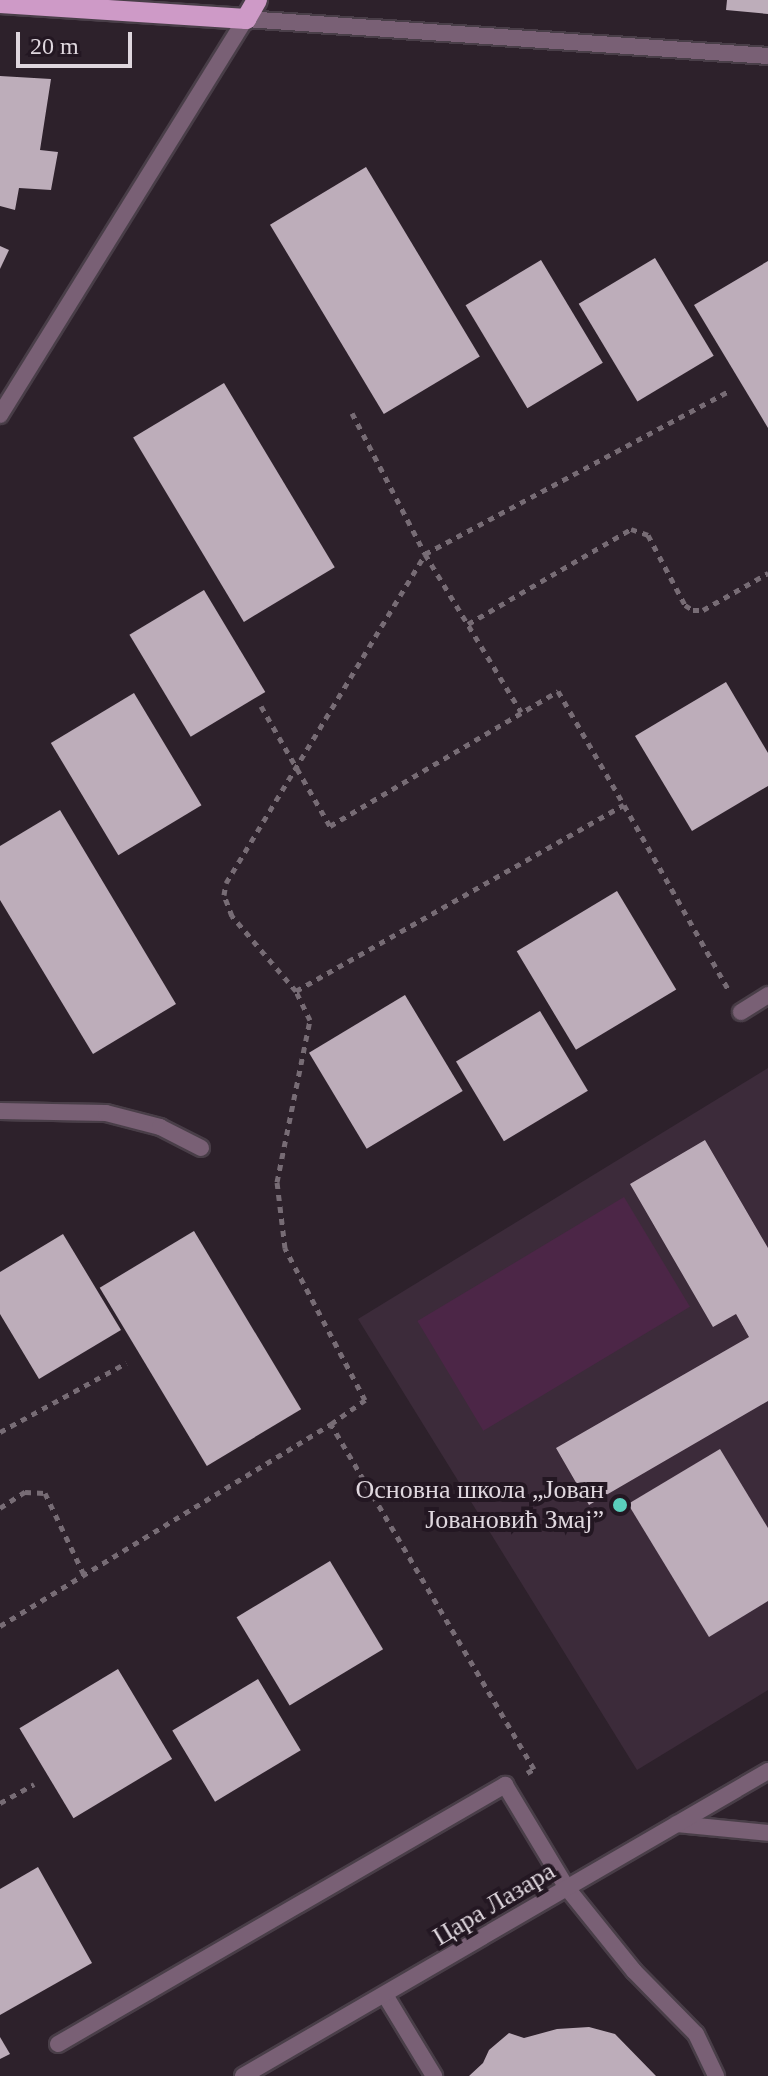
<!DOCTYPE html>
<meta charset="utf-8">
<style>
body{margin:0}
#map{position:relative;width:768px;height:2076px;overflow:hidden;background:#2d212b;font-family:Georgia,serif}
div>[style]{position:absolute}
.built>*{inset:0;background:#3c2b3a}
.green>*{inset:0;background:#4c2647;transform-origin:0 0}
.building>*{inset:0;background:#bdadba;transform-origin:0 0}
.path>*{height:5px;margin-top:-2.5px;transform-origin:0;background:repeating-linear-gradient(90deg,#776c75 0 6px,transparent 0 12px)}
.roads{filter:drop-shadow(2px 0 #493e48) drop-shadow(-2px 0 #493e48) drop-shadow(0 2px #493e48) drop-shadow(0 -2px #493e48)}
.service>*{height:16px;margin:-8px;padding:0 8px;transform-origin:8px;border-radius:8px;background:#796075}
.minor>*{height:16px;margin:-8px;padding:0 8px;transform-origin:8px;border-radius:8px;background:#796075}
.tertiary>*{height:16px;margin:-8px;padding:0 8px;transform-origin:8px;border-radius:8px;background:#796075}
.primary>*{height:20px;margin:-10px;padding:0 10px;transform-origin:10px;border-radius:10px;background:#ce9ac7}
.dots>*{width:22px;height:22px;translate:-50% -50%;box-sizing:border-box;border:4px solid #231722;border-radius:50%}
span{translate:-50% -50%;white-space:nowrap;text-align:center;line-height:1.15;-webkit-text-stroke:8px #231722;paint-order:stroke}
.poi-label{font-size:26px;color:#dfd7de}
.right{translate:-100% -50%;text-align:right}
.street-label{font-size:26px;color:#dfd7de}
.scale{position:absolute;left:16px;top:32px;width:116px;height:36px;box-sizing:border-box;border:4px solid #dfd7de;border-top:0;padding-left:10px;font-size:24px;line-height:28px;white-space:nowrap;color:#dfd7de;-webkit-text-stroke:6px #231722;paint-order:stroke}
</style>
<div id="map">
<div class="built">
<i style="clip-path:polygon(768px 1068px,768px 1690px,637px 1770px,358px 1319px)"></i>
</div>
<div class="green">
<i style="left:624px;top:1197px;width:128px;height:241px;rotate:59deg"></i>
</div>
<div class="building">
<i style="clip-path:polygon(727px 0,768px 0,768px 14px,726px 10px)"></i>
<i style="clip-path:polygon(0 76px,51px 79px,40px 150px,58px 152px,51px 190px,19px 188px,15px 210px,0 206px)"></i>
<i style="left:366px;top:167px;width:221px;height:112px;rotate:59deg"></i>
<i style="clip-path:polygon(0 246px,9px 250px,0 269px)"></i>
<i style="left:655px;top:258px;width:114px;height:89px;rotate:59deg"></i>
<i style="left:541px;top:260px;width:120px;height:88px;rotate:59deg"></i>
<i style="clip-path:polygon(768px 261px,768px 428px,694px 305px)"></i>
<i style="left:224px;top:383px;width:215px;height:106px;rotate:59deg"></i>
<i style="left:204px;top:590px;width:119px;height:87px;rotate:59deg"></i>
<i style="clip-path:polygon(726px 682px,768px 753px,768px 786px,692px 831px,635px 736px)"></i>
<i style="left:134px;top:693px;width:131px;height:97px;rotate:59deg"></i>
<i style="clip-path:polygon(60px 810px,176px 1004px,93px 1054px,0 900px,0 846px)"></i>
<i style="left:617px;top:891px;width:115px;height:117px;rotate:59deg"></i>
<i style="left:405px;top:995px;width:112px;height:112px;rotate:59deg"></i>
<i style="left:540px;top:1011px;width:93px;height:98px;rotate:59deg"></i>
<i style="clip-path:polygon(705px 1140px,768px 1248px,768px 1401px,589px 1505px,556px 1448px,749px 1337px,736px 1314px,713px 1327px,630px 1184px)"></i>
<i style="left:194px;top:1231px;width:208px;height:110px;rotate:59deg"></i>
<i style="clip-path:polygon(63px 1234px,121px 1330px,39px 1379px,0 1314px,0 1272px)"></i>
<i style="clip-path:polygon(720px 1449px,768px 1528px,768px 1601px,709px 1637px,628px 1504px)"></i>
<i style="left:330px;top:1561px;width:103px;height:109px;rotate:59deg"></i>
<i style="left:118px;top:1669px;width:105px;height:115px;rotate:59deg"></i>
<i style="left:258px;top:1679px;width:83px;height:100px;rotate:59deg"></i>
<i style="clip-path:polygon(38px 1867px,92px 1963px,0 2015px,0 1889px)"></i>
<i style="clip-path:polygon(589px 2027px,615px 2034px,656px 2076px,469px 2076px,483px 2063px,489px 2050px,509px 2033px,524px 2038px,557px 2029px)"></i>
<i style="clip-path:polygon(0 2037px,10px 2054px,0 2059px)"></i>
</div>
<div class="path">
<i style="left:352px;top:413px;width:159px;rotate:62.6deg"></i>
<i style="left:425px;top:554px;width:185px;rotate:58.7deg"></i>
<i style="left:468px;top:624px;width:189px;rotate:-30.2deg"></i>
<i style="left:631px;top:529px;width:18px;rotate:19deg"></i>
<i style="left:648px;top:535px;width:79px;rotate:62.1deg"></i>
<i style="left:685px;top:605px;width:9px;rotate:32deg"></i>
<i style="left:693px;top:610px;width:10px"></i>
<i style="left:703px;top:610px;width:75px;rotate:-29.6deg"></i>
<i style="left:261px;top:706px;width:138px;rotate:60.1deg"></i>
<i style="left:330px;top:826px;width:265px;rotate:-30.6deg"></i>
<i style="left:558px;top:691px;width:132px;rotate:59.9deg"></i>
<i style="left:296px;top:991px;width:99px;rotate:-130.5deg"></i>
<i style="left:232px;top:916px;width:22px;rotate:-111deg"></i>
<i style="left:224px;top:895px;width:12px;rotate:-81deg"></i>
<i style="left:226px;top:883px;width:385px;rotate:-58.8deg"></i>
<i style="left:425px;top:554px;width:347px;rotate:-28.2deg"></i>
<i style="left:0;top:1432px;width:144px;rotate:-28.7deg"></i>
<i style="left:0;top:1508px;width:30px;rotate:-33deg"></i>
<i style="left:25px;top:1492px;width:20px;rotate:3deg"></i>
<i style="left:45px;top:1493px;width:93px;rotate:64.5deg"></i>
<i style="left:0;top:1626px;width:388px;rotate:-31.4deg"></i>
<i style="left:527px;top:1773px;width:8px;rotate:-30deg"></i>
<i style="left:534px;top:1769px;width:400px;rotate:-120.5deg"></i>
<i style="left:331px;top:1424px;width:42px;rotate:-35.2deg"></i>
<i style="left:365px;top:1400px;width:172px;rotate:-117.8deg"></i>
<i style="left:285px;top:1248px;width:66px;rotate:-96.9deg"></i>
<i style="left:277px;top:1182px;width:165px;rotate:-78.5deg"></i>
<i style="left:310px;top:1020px;width:32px;rotate:-116deg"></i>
<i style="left:296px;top:991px;width:377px;rotate:-29.6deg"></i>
<i style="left:624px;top:805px;width:211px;rotate:60.5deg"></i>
<i style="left:0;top:1803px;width:39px;rotate:-29deg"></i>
</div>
<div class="roads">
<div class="service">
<i style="left:741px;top:1012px;width:32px;rotate:-32deg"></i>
<i style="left:0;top:1111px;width:106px;rotate:1.1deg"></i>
<i style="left:106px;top:1113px;width:56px;rotate:14.5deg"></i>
<i style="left:160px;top:1127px;width:46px;rotate:27.1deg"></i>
<i style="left:677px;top:1824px;width:91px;rotate:5.6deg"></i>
<i style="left:385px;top:1995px;width:95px;rotate:58.8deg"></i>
<i style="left:58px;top:2044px;width:517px;rotate:-30.09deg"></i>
<i style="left:505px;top:1785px;width:120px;rotate:59deg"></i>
<i style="left:567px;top:1888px;width:107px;rotate:51.1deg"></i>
<i style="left:634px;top:1971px;width:88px;rotate:45.5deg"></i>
<i style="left:696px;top:2034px;width:47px;rotate:64.5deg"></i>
</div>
<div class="minor">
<i style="left:0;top:415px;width:466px;rotate:-58.2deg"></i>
</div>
<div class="tertiary">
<i style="left:246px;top:19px;width:523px;rotate:4.05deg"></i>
<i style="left:243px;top:2076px;width:607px;rotate:-30.15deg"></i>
</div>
<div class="primary">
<i style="left:0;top:3px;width:247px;rotate:3.7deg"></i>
<i style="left:246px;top:19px;width:22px;rotate:-60deg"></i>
</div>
</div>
<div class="dots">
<i style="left:620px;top:1505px;background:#5acebc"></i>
</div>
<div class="poi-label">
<span class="right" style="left:604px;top:1505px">Основна школа „Јован<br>Јовановић Змај”</span>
</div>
<div class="street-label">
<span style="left:494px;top:1904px;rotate:-31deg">Цара Лазара</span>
</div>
<div class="scale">20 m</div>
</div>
